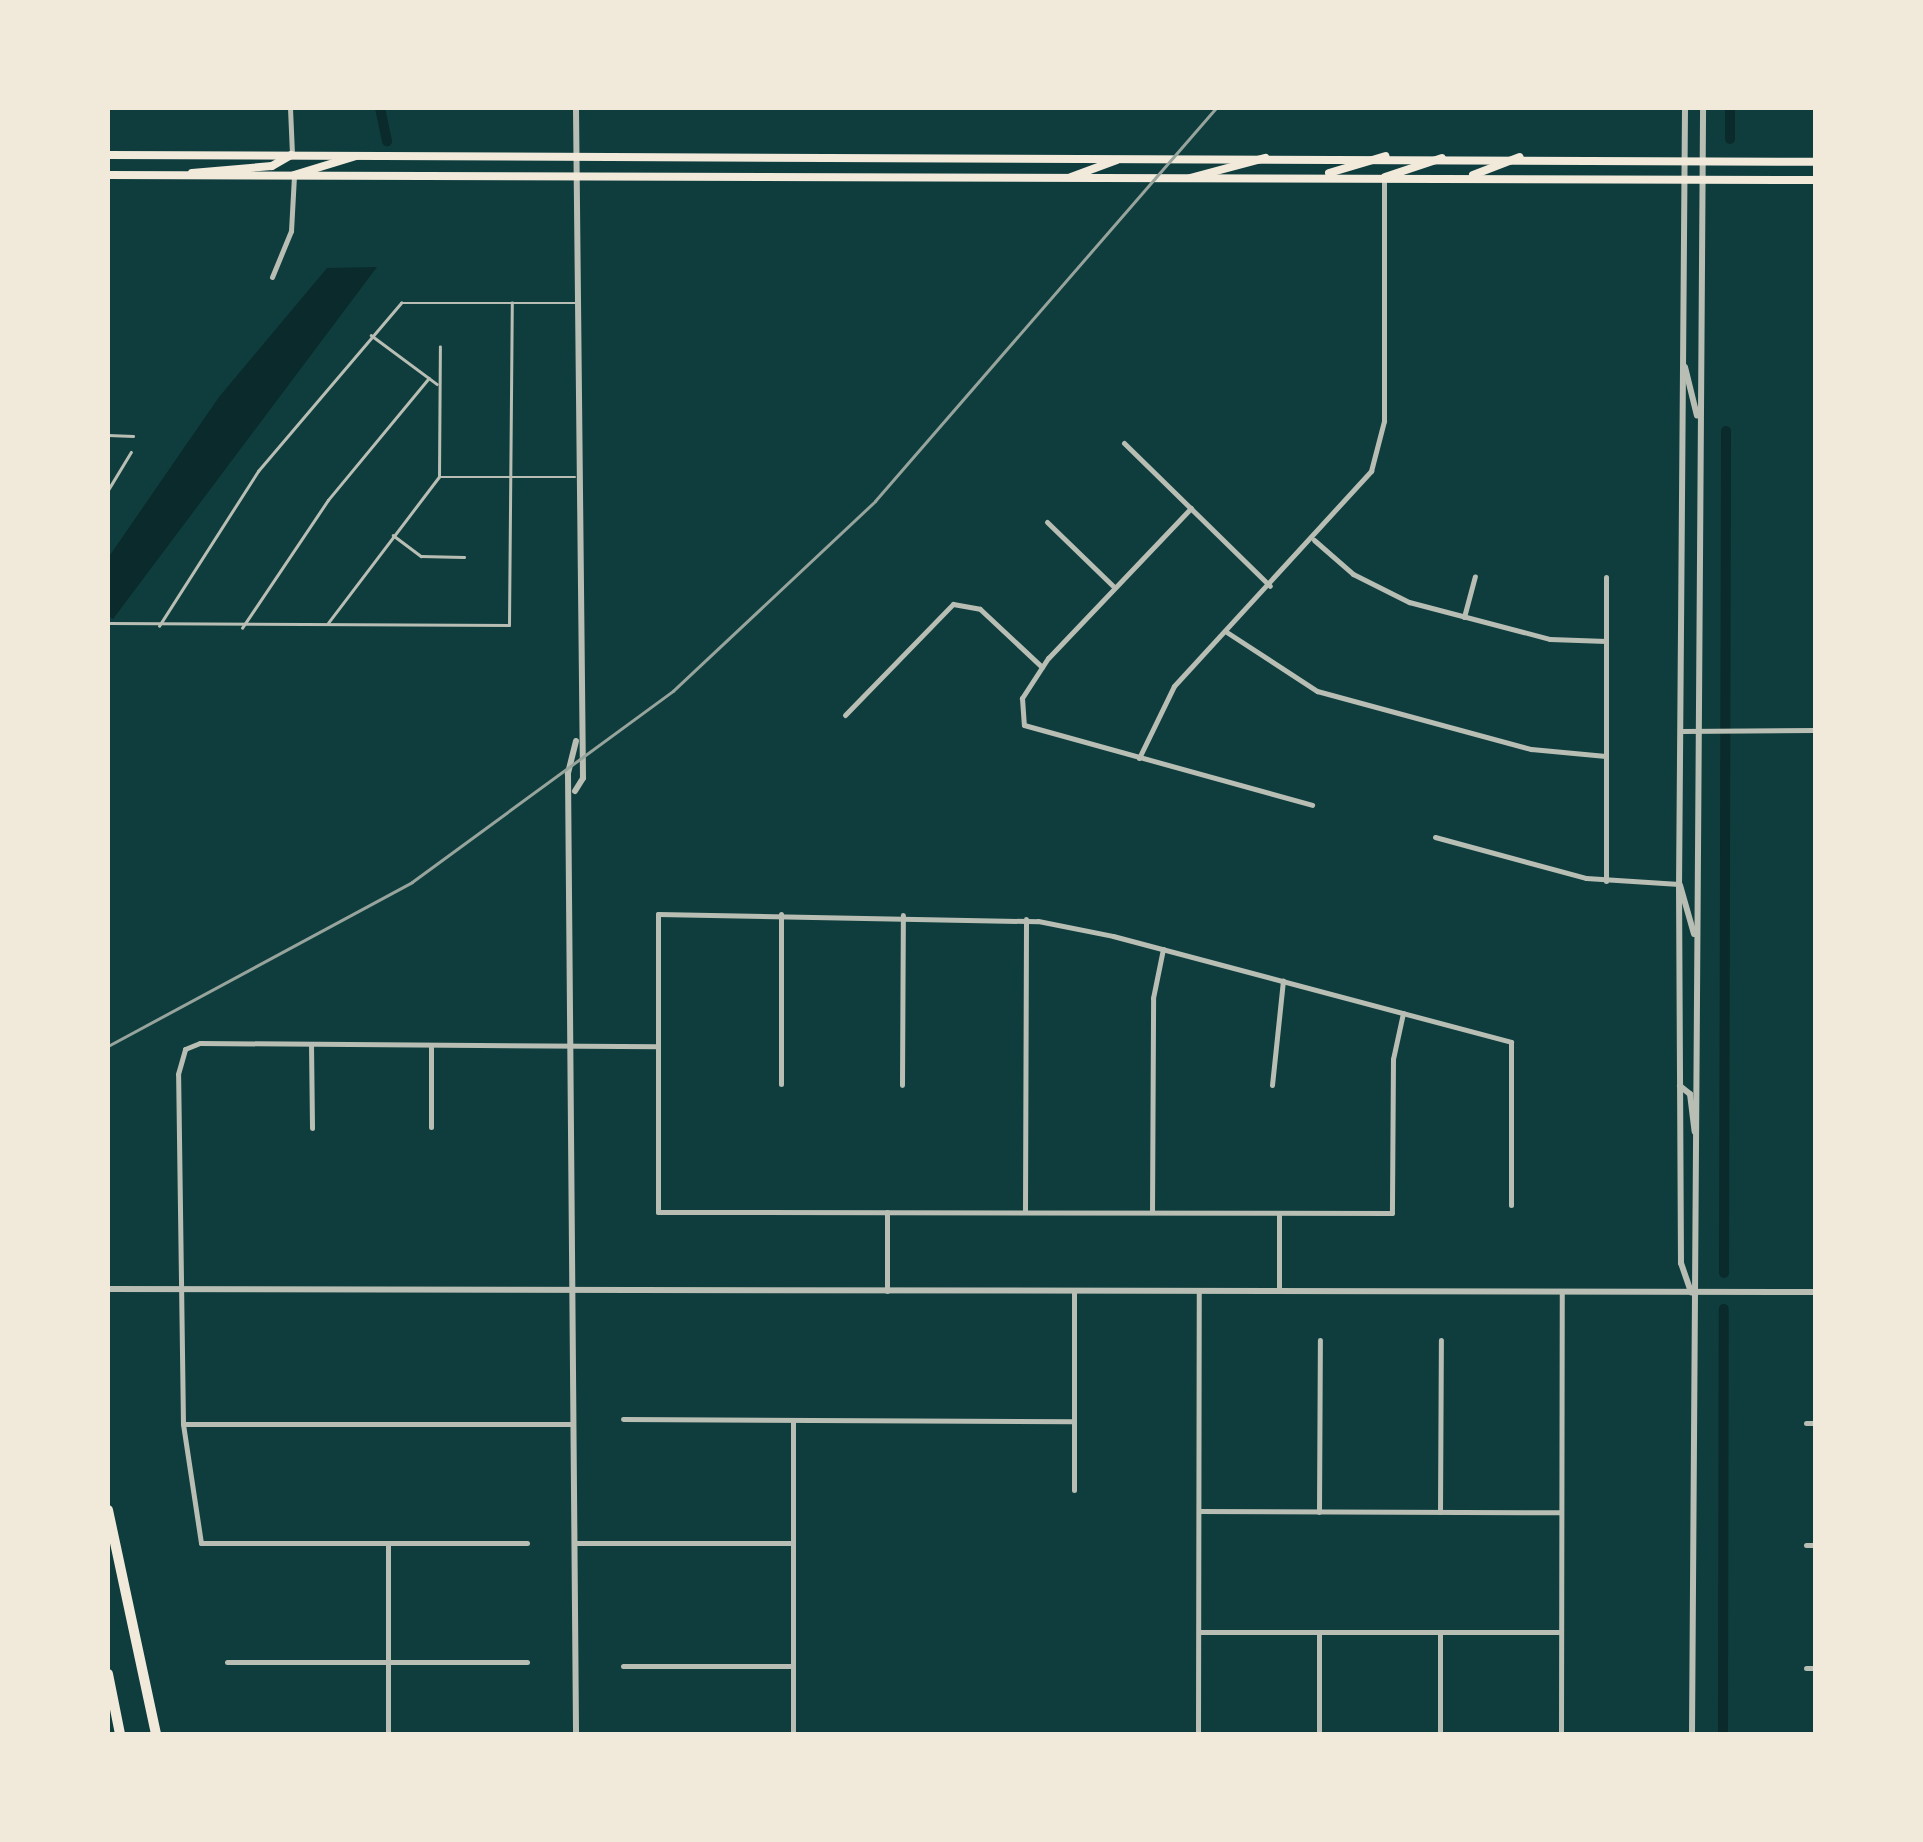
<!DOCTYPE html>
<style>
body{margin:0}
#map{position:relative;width:1923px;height:1842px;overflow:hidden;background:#0f3d3e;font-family:"PT Sans Narrow",sans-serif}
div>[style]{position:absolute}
.water>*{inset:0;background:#0a2a2b}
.canal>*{height:10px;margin:-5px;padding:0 5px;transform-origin:5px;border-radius:5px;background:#0a2a2b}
.service>*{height:2.5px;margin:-1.25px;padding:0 1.25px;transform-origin:1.25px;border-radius:1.25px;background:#b8beb3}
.minor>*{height:5px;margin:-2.5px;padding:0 2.5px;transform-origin:2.5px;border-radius:2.5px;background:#b8beb3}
.tertiary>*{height:6px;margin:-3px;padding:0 3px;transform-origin:3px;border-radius:3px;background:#b8beb3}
.secondary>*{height:8px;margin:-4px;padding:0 4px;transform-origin:4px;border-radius:4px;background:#f1e9da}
.motorway>*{height:10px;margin:-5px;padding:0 5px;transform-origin:5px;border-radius:5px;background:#f1e9da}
.rail>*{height:2.5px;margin:-1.25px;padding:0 1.25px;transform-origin:1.25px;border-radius:1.25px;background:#97a49c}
span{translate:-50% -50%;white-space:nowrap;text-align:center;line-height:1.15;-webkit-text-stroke:8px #f1e9da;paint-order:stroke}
.frame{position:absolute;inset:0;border:110px solid #f1e9da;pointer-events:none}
</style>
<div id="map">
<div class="water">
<i style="clip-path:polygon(377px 267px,113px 619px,108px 616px,108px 558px,219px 397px,327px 268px)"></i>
</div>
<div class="canal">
<i style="left:380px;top:108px;width:34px;rotate:78deg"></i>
<i style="left:1730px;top:139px;width:31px;rotate:-90deg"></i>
<i style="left:1724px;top:1273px;width:842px;rotate:-89.86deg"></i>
<i style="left:1723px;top:1734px;width:425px;rotate:-89.9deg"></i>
</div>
<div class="service">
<i style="left:371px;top:335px;width:82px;rotate:36.6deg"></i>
<i style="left:108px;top:435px;width:25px;rotate:2deg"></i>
<i style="left:440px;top:477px;width:135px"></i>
<i style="left:108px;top:490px;width:44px;rotate:-58.8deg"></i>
<i style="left:393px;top:535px;width:35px;rotate:37deg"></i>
<i style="left:421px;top:556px;width:43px;rotate:1.3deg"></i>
<i style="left:108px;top:623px;width:401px;rotate:0.3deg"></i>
<i style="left:509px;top:625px;width:322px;rotate:-89.5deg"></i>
<i style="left:328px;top:623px;width:183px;rotate:-52.8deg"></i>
<i style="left:439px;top:477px;width:130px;rotate:-89.6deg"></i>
<i style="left:159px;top:626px;width:184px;rotate:-57.4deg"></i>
<i style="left:258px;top:471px;width:221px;rotate:-49.6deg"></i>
<i style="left:401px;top:303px;width:175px"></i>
<i style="left:242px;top:628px;width:154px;rotate:-56.1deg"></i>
<i style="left:328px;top:500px;width:158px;rotate:-50.4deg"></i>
</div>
<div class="minor">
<i style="left:290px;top:108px;width:46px;rotate:87.5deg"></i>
<i style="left:272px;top:277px;width:50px;rotate:-67.6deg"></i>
<i style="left:291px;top:231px;width:56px;rotate:-86.9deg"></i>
<i style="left:1124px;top:443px;width:204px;rotate:44.4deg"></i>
<i style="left:1191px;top:508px;width:207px;rotate:133.6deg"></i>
<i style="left:1048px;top:658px;width:48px;rotate:123deg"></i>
<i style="left:1022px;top:698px;width:27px;rotate:86deg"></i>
<i style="left:1024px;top:725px;width:299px;rotate:15.5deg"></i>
<i style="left:1047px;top:522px;width:93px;rotate:44.1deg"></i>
<i style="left:1314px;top:540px;width:52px;rotate:41.1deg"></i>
<i style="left:1353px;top:574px;width:63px;rotate:26.6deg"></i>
<i style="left:1409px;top:602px;width:146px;rotate:14.7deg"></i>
<i style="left:1550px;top:639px;width:56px;rotate:2deg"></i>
<i style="left:1464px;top:617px;width:42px;rotate:-75deg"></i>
<i style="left:1225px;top:631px;width:110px;rotate:33.1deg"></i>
<i style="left:1317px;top:691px;width:222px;rotate:15.2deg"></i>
<i style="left:1531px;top:749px;width:75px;rotate:5.3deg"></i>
<i style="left:845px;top:715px;width:155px;rotate:-45.8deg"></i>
<i style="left:953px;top:604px;width:27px;rotate:10deg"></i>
<i style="left:980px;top:609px;width:85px;rotate:43.1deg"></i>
<i style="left:1681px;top:731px;width:134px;rotate:-0.4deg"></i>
<i style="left:1815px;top:730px;width:14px;rotate:-86deg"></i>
<i style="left:1139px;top:758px;width:80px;rotate:-64.1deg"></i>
<i style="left:1174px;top:686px;width:292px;rotate:-47.5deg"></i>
<i style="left:1371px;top:471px;width:52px;rotate:-75.4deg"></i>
<i style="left:1384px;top:421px;width:241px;rotate:-90deg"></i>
<i style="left:1435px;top:837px;width:156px;rotate:15.2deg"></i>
<i style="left:1586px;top:878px;width:93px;rotate:3.7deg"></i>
<i style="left:1606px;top:881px;width:304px;rotate:-90deg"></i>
<i style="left:1403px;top:1013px;width:47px;rotate:102.3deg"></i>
<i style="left:1393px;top:1059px;width:154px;rotate:90.4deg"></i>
<i style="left:1392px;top:1213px;width:734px;rotate:-179.92deg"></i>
<i style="left:658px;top:1212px;width:298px;rotate:-90deg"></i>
<i style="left:658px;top:914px;width:380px;rotate:1.1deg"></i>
<i style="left:1038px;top:921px;width:76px;rotate:11.3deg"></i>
<i style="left:1113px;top:936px;width:412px;rotate:14.9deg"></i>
<i style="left:1511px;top:1042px;width:163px;rotate:90deg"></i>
<i style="left:311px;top:1044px;width:84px;rotate:89.3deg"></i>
<i style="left:781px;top:1084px;width:170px;rotate:-90deg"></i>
<i style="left:902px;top:1085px;width:170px;rotate:-89.7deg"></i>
<i style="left:1272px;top:1085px;width:105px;rotate:-84deg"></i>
<i style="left:431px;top:1127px;width:82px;rotate:-90deg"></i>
<i style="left:1025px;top:1211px;width:292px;rotate:-89.8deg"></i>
<i style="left:1152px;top:1212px;width:214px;rotate:-89.7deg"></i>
<i style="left:1153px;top:998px;width:50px;rotate:-78.5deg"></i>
<i style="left:887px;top:1291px;width:79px;rotate:-90deg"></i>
<i style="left:1279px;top:1291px;width:78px;rotate:-90deg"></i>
<i style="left:623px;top:1419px;width:451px;rotate:0.3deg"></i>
<i style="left:1806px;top:1423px;width:10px"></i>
<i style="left:184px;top:1424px;width:389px"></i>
<i style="left:1074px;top:1490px;width:199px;rotate:-90deg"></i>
<i style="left:1199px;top:1511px;width:362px;rotate:0.2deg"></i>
<i style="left:1319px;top:1512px;width:172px;rotate:-89.7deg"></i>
<i style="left:1440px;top:1512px;width:172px;rotate:-89.7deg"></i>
<i style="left:388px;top:1543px;width:191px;rotate:90deg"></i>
<i style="left:527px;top:1543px;width:326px;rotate:180deg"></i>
<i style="left:201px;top:1543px;width:120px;rotate:-98.6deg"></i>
<i style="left:183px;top:1424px;width:350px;rotate:-90.8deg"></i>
<i style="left:178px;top:1074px;width:26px;rotate:-74deg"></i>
<i style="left:185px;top:1049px;width:16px;rotate:-22deg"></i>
<i style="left:200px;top:1043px;width:458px;rotate:0.4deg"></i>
<i style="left:576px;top:1543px;width:217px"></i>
<i style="left:1806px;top:1545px;width:10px"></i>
<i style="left:1199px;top:1632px;width:362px"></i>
<i style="left:227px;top:1662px;width:300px"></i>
<i style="left:623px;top:1666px;width:170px"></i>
<i style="left:1806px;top:1668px;width:10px"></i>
<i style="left:793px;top:1734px;width:313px;rotate:-90deg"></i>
<i style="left:1198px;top:1734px;width:443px;rotate:-89.9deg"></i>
<i style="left:1319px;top:1734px;width:102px;rotate:-90deg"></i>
<i style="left:1440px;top:1734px;width:102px;rotate:-90deg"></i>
<i style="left:1561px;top:1734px;width:442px;rotate:-89.9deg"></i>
</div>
<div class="tertiary">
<i style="left:1685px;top:108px;width:776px;rotate:90.44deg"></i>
<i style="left:1679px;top:884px;width:379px;rotate:89.7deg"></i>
<i style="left:1681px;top:1263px;width:31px;rotate:71deg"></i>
<i style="left:1685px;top:367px;width:50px;rotate:76.2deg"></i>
<i style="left:576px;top:741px;width:34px;rotate:104deg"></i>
<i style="left:568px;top:774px;width:960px;rotate:89.52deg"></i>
<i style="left:575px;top:791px;width:15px;rotate:-58deg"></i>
<i style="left:583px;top:778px;width:670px;rotate:-90.6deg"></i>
<i style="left:1680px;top:885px;width:51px;rotate:74.1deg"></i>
<i style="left:1680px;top:1086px;width:13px;rotate:39deg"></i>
<i style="left:1690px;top:1094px;width:38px;rotate:83deg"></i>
<i style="left:108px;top:1289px;width:1708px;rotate:0.1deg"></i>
<i style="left:1692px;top:1734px;width:1626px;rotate:-89.61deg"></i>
</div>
<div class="secondary">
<i style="left:108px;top:155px;width:1708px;rotate:0.23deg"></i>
<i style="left:192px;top:173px;width:80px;rotate:-5deg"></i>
<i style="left:272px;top:166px;width:22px;rotate:-30deg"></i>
<i style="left:1329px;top:173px;width:59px;rotate:-16.6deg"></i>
<i style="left:108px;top:175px;width:1708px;rotate:0.17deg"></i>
<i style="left:294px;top:175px;width:65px;rotate:-17deg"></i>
<i style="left:1473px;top:175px;width:50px;rotate:-21deg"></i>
<i style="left:1071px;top:177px;width:49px;rotate:-20.3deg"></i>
<i style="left:1385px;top:177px;width:60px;rotate:-18.4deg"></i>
<i style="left:1190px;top:178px;width:78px;rotate:-14.9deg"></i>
</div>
<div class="motorway">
<i style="left:108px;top:1510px;width:229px;rotate:77.9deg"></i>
<i style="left:108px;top:1674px;width:61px;rotate:78.7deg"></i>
</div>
<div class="rail">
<i style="left:108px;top:1046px;width:345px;rotate:-28.3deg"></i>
<i style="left:412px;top:882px;width:323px;rotate:-36.2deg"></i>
<i style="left:673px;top:691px;width:277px;rotate:-43.2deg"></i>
<i style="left:875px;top:501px;width:520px;rotate:-49.05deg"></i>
</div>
<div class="frame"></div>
</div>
